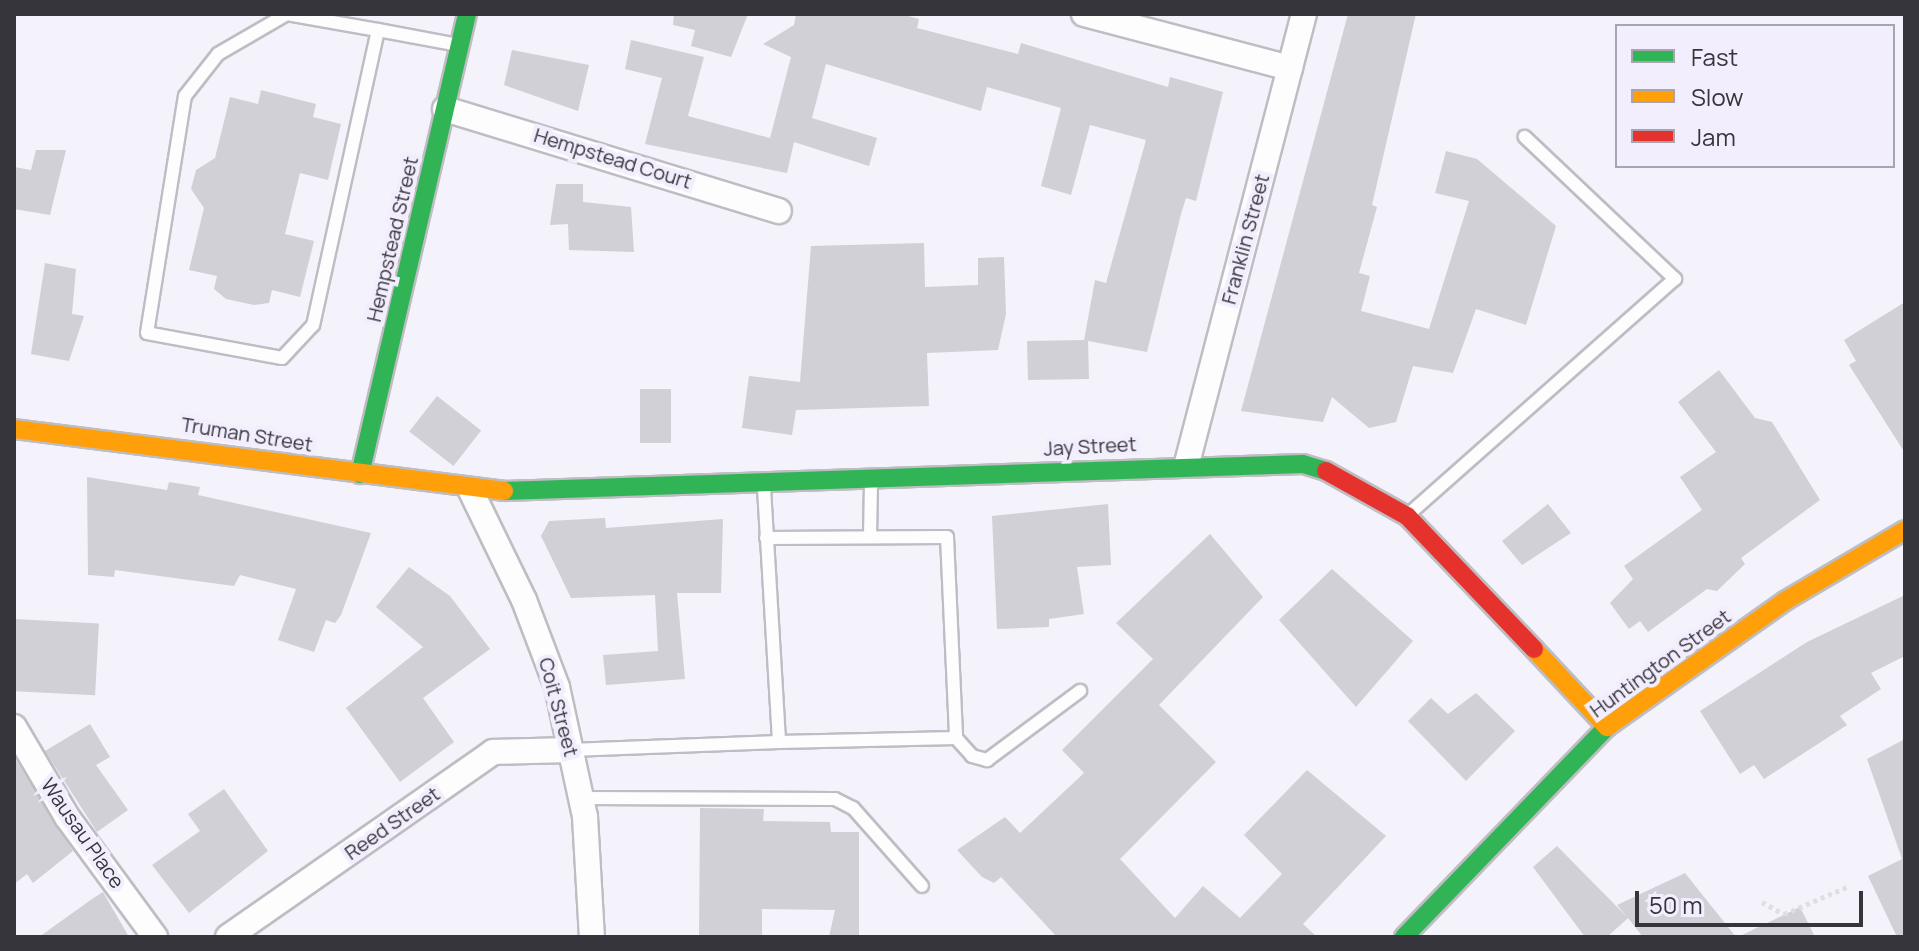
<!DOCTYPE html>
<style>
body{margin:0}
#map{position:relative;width:1919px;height:951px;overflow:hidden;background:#f4f2fa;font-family:Manrope,sans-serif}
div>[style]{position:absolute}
.building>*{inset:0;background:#d1d0d6;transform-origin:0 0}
.path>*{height:5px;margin-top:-2.5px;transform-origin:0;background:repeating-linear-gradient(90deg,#dfdee0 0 4px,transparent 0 8px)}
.roads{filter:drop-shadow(2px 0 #bebdc3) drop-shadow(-2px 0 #bebdc3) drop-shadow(0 2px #bebdc3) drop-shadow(0 -2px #bebdc3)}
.lane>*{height:12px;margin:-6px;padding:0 6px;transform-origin:6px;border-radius:6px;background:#fdfdfe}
.street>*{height:24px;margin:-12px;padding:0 12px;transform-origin:12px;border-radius:12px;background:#fdfdfe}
.fast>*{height:18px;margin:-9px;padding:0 9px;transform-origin:9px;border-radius:9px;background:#30b455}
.slow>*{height:18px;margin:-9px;padding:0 9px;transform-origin:9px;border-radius:9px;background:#ff9f0a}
.jam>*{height:18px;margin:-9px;padding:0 9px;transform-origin:9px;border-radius:9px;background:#e5322d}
span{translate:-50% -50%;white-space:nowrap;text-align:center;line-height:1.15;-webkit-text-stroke:8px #f3eefd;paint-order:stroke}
.street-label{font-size:20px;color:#37353c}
.frame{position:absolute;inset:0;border:16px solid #37353c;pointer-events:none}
.legend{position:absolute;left:1615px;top:24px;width:280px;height:144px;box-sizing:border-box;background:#f3eefd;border:2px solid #a8a4b0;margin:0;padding:10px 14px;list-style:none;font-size:24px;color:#37353c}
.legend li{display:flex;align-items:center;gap:16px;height:40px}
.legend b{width:40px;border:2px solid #a8a4b0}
.scale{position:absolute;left:1635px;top:891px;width:228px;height:36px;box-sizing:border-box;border:4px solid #37353c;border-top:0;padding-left:10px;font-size:24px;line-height:28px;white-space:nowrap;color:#37353c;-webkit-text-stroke:6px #f3eefd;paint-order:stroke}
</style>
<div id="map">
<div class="building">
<i style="clip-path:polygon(674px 14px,748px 14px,731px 57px,691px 46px,695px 30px,673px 25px)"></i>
<i style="clip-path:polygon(796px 14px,901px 14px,919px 19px,917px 28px,1018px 54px,1021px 43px,1168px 87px,1170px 77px,1223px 92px,1196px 201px,1186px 198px,1181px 214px,1147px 352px,1088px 341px,1089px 379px,1028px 380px,1027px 341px,1084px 340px,1095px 280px,1106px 283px,1146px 140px,1090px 125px,1071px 195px,1041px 186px,1061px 108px,987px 87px,981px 111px,826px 64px,812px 118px,877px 138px,869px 166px,794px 142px,787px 173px,645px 144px,662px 78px,625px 69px,631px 40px,704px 57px,688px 116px,770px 138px,791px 57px,763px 44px,794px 25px)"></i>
<i style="clip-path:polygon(1348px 14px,1416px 14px,1372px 205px,1377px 207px,1359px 273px,1370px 276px,1361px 311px,1429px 329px,1469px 201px,1435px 193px,1446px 151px,1477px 159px,1556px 226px,1526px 325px,1476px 309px,1453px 373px,1413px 366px,1396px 422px,1369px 428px,1332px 397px,1323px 422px,1241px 411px)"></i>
<i style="clip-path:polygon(512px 50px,589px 65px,578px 111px,504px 85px)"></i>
<i style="clip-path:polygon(261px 90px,316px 104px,313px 117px,341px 124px,328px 180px,300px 173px,285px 234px,314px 241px,300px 297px,272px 290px,269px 303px,254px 305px,226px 299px,214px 289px,217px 276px,189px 270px,204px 208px,191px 189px,196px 170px,215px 158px,230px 97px,258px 104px)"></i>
<i style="clip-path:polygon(36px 150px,66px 150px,50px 215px,14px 209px,14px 167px,31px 170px)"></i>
<i style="clip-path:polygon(556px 184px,583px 184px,583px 202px,631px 207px,634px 252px,569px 250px,568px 224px,550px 225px)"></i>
<i style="clip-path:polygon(924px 243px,925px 287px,978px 285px,978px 258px,1004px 257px,1006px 314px,998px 350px,927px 353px,929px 406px,796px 410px,792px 435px,742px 428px,749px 376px,800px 382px,811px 246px)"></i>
<i style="clip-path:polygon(45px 263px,76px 269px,72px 314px,84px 316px,69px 361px,31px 354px)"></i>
<i style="clip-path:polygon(1905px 302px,1905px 453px,1849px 365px,1856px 361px,1844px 340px)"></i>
<i style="clip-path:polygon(1719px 370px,1755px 418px,1772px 422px,1820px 500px,1741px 558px,1745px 564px,1717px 591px,1707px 589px,1648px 632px,1640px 621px,1629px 629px,1610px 603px,1633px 579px,1624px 566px,1702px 510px,1680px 477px,1716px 452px,1678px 402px)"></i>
<i style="left:640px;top:389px;width:31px;height:54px"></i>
<i style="left:437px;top:396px;width:56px;height:45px;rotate:38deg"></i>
<i style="clip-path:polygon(87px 477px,167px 490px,169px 482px,200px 487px,198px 495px,371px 533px,341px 615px,335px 623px,326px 620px,314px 652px,278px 640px,296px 589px,240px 575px,234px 586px,115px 570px,114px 577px,88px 575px)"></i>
<i style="clip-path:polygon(1108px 504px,1111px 565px,1077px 567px,1084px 614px,1049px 619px,1049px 627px,997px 629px,992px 516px)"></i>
<i style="clip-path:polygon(1548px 504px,1571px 533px,1522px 565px,1502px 541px)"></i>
<i style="clip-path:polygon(605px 518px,606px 528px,723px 519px,721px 593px,677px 593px,685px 679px,606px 685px,603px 655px,658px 651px,655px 595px,571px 598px,541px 536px,549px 521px)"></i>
<i style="clip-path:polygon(1210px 534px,1263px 597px,1159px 705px,1216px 762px,1120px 859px,1175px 918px,1203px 886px,1240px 918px,1282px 874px,1244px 835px,1307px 770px,1386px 836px,1303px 924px,1317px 937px,1057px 937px,1001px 877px,994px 883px,982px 877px,957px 850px,1005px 817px,1020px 833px,1084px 773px,1062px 750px,1153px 659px,1116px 623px)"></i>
<i style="clip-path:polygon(409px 567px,450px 596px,490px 649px,423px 698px,454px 742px,400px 782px,346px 708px,423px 647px,376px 607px)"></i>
<i style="clip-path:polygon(1332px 569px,1413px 641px,1356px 707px,1279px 620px)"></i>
<i style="clip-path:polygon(1905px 595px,1905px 656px,1871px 673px,1881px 689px,1840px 716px,1847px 725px,1764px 779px,1754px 765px,1740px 774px,1700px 711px,1807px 642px)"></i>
<i style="left:14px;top:619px;width:85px;height:72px;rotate:3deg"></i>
<i style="clip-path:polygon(1476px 693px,1515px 731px,1466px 781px,1408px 721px,1431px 698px,1448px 714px)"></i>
<i style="clip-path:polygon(90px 724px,110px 757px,96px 765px,128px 810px,97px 832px,45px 751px)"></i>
<i style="clip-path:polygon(1905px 739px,1905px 937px,1897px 937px,1868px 876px,1902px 859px,1867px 759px)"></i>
<i style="clip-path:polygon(14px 757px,73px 851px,33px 883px,27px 874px,14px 884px)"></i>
<i style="clip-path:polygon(224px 789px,268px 851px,189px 913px,152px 865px,200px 831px,188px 814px)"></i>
<i style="clip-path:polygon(700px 808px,764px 809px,763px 821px,830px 822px,831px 832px,859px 832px,859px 937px,829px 937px,835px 910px,762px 909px,762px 937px,699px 937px)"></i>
<i style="clip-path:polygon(1557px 846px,1627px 917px,1617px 905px,1685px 873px,1736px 937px,1643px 937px,1628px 918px,1607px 937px,1585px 937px,1533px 867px)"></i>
<i style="clip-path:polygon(103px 892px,129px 937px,39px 937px,92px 899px)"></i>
<i style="clip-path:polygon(1800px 907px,1815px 937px,1738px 937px)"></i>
</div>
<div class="path">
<i style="left:1762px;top:902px;width:25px;rotate:29deg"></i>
<i style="left:1784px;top:914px;width:69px;rotate:-23.2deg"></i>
</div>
<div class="roads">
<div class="lane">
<i style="left:378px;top:30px;width:302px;rotate:102.4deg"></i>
<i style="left:313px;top:325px;width:45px;rotate:133.2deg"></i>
<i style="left:282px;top:358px;width:137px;rotate:-169.5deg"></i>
<i style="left:147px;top:333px;width:240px;rotate:-80.9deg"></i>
<i style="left:185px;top:96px;width:53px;rotate:-51.8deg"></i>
<i style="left:218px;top:54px;width:80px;rotate:-30.1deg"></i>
<i style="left:287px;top:14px;width:92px;rotate:10deg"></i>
<i style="left:378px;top:30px;width:81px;rotate:10.6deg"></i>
<i style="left:764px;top:488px;width:254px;rotate:86.6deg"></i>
<i style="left:779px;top:742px;width:177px;rotate:-1.3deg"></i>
<i style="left:1409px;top:514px;width:355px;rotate:-41.5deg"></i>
<i style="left:1675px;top:279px;width:207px;rotate:-136.6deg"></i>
<i style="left:870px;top:536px;width:52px;rotate:-88.9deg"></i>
<i style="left:766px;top:538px;width:181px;rotate:-0.3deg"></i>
<i style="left:947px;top:537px;width:201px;rotate:87.4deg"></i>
<i style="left:956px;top:738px;width:24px;rotate:48deg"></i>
<i style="left:972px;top:756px;width:16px;rotate:15deg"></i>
<i style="left:987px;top:760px;width:116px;rotate:-36.6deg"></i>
<i style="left:570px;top:750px;width:209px;rotate:-2.2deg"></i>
<i style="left:582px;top:798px;width:253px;rotate:0.2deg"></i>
<i style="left:835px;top:799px;width:20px;rotate:27deg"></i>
<i style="left:853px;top:808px;width:104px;rotate:48.5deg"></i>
</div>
<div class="street">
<i style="left:1084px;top:14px;width:213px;rotate:14.7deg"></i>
<i style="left:445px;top:109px;width:349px;rotate:17deg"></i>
<i style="left:1187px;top:463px;width:464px;rotate:-75.4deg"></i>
<i style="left:471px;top:491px;width:121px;rotate:64.1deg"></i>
<i style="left:524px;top:600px;width:93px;rotate:69.2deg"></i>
<i style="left:557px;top:687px;width:133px;rotate:77.8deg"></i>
<i style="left:585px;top:817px;width:120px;rotate:86.7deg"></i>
<i style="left:14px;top:727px;width:104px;rotate:59.5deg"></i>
<i style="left:67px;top:817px;width:149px;rotate:53.7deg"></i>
<i style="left:228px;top:937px;width:323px;rotate:-34.9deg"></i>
<i style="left:493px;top:752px;width:76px;rotate:-1.5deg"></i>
</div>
<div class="fast">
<i style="left:360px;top:474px;width:472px;rotate:-76.9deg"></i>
<i style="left:504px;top:491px;width:799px;rotate:-1.94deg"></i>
<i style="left:1303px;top:464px;width:24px;rotate:17deg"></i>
<i style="left:1404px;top:937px;width:292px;rotate:-46deg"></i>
</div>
<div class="slow">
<i style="left:14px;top:429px;width:494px;rotate:7.2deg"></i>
<i style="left:1534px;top:649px;width:107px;rotate:46.9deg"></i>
<i style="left:1607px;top:727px;width:218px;rotate:-35.3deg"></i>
<i style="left:1785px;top:601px;width:139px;rotate:-30.6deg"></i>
</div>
<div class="jam">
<i style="left:1326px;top:471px;width:93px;rotate:29.1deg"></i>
<i style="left:1407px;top:516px;width:184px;rotate:46.3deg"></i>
</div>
</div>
<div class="street-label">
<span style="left:613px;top:158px;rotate:17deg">Hempstead Court</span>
<span style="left:392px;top:239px;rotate:-77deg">Hempstead Street</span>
<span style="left:1245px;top:239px;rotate:-75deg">Franklin Street</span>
<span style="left:247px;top:434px;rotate:9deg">Truman Street</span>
<span style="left:1090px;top:446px;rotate:-3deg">Jay Street</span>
<span style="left:1660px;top:663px;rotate:-36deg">Huntington Street</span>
<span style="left:559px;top:707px;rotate:75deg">Coit Street</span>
<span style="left:392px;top:823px;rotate:-35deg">Reed Street</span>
<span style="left:83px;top:833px;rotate:55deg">Wausau Place</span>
</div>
<div class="frame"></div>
<ul class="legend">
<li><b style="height:10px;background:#30b455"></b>Fast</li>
<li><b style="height:10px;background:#ff9f0a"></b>Slow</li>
<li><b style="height:10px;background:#e5322d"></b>Jam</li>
</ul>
<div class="scale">50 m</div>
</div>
